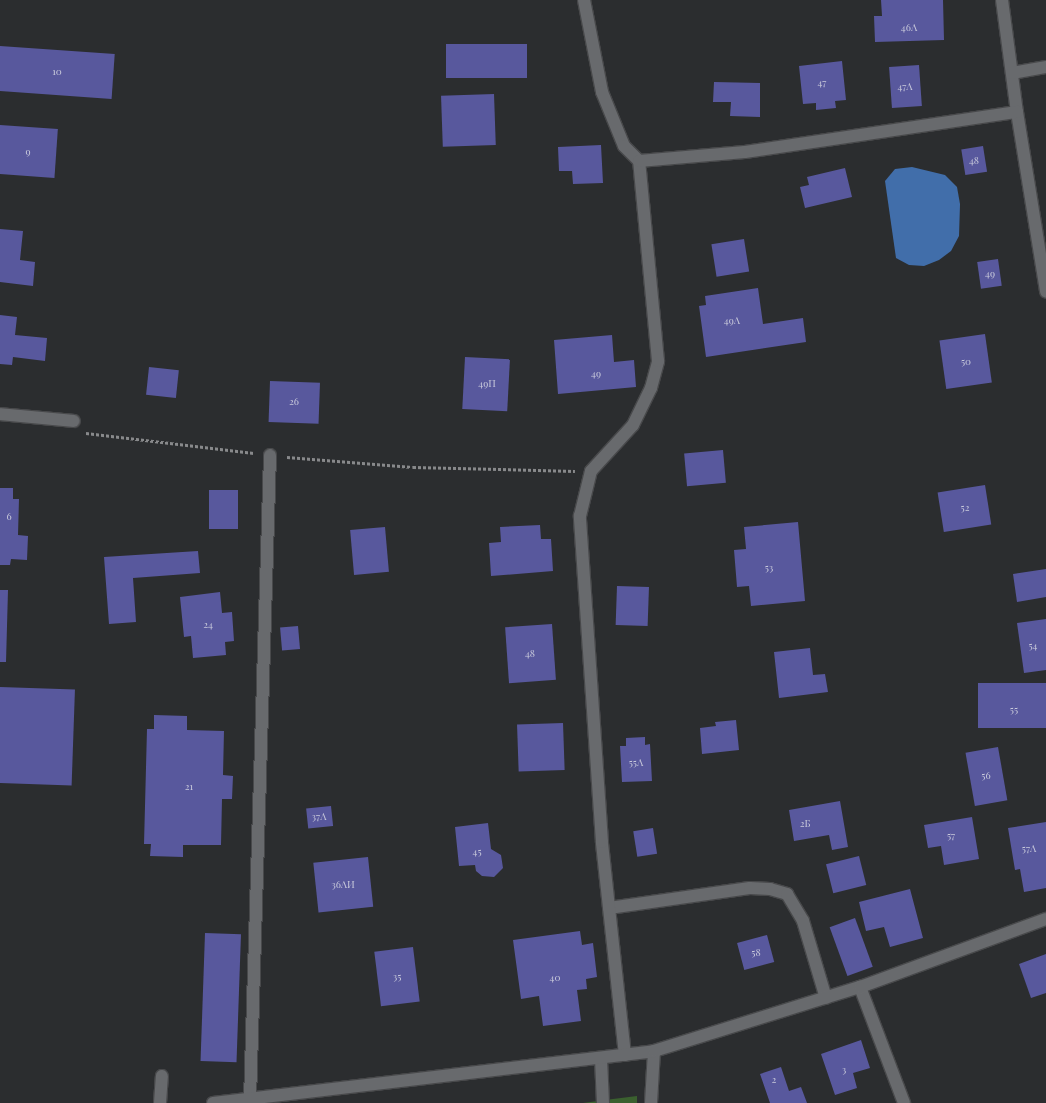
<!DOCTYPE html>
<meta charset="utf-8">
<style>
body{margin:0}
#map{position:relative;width:1046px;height:1103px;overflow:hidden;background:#2b2d2f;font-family:"Playfair Display",serif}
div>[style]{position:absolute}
.green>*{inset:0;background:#3b602f}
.water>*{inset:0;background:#416eaa}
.building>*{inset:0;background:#58589d;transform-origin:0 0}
.path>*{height:2.5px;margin-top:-1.25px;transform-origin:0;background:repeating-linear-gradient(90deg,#88898b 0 3px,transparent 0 5px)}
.roads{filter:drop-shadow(1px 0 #48494b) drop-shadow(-1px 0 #48494b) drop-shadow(0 1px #48494b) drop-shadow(0 -1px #48494b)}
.lane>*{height:12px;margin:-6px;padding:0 6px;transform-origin:6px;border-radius:6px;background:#686a6d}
.street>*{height:12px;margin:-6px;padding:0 6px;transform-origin:6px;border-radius:6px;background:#686a6d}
span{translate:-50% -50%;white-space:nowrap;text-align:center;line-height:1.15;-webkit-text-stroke:3px #222325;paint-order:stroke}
.number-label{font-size:10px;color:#c8c9db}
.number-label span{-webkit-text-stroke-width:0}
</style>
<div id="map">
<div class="green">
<i style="clip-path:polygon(637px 1096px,637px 1103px,583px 1103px,605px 1100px)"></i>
</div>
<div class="water">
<i style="clip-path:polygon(912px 167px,945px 175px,957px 187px,960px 204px,959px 236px,951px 251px,939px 260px,924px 266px,909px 265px,896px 258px,885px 181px,895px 169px)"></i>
</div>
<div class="building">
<i style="clip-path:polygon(881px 0,943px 0,944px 40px,875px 42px,874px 16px,882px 16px)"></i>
<i style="left:527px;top:44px;width:34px;height:81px;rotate:90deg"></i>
<i style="left:0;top:46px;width:115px;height:45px;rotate:4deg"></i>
<i style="clip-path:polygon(842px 61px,846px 100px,835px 101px,836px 108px,816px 110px,816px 103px,803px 104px,799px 66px)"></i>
<i style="left:919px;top:65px;width:41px;height:30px;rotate:86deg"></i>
<i style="clip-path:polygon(714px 82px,760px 83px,760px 117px,730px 116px,731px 102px,713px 102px)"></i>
<i style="left:494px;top:94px;width:51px;height:53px;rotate:88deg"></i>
<i style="left:0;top:125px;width:58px;height:49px;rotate:4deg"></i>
<i style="clip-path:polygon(601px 145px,603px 183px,573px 184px,572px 171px,559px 171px,558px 147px)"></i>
<i style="left:983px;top:146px;width:26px;height:22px;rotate:81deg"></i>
<i style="clip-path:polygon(845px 168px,852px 197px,805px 208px,800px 187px,809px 185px,807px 177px)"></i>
<i style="clip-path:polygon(0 229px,23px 231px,20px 260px,35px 262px,33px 286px,0 282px)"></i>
<i style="left:744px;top:239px;width:33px;height:33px;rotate:81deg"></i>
<i style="left:998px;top:259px;width:27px;height:21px;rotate:82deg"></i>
<i style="clip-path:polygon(758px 288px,763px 324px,803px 318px,806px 342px,706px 357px,699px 306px,706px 305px,705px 296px)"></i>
<i style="clip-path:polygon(0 315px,17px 317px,15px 335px,47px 338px,45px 361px,13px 357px,12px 365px,0 364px)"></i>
<i style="left:985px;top:334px;width:49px;height:46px;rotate:82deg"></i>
<i style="clip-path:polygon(612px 335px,614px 362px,634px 360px,636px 387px,558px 394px,554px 340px)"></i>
<i style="left:465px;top:357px;width:45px;height:52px;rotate:3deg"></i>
<i style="left:149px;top:367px;width:30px;height:28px;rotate:6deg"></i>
<i style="left:270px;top:381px;width:50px;height:41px;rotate:2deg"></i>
<i style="left:723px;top:450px;width:33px;height:39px;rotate:85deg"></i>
<i style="left:985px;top:485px;width:40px;height:48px;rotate:81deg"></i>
<i style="clip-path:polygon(0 488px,13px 488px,13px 499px,19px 499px,18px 535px,28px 536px,27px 560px,11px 559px,10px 565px,0 565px)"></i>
<i style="left:209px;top:490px;width:29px;height:39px"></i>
<i style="clip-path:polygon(798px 522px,805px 601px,751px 606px,749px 586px,737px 587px,734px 550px,746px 549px,744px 527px)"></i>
<i style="clip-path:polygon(540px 525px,541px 539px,551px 539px,553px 571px,491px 576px,489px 543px,501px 542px,500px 527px)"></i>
<i style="left:385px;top:527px;width:45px;height:35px;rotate:85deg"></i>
<i style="clip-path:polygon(198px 551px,200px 573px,133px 578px,136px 622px,109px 624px,104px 557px)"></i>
<i style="clip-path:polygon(1046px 569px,1046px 597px,1017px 602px,1013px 574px)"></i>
<i style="left:617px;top:586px;width:32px;height:39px;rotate:2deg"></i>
<i style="clip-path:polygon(0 590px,8px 590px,6px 662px,0 662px)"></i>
<i style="clip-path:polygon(220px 592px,222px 613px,232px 612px,234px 641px,225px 642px,226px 655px,193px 658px,191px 636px,184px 637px,180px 597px)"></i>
<i style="clip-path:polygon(1046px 619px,1046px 670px,1024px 673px,1017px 623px)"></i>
<i style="left:552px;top:624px;width:56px;height:47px;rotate:86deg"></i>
<i style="left:298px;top:626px;width:23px;height:18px;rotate:85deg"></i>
<i style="clip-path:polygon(810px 648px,813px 675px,825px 674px,828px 692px,779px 698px,774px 652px)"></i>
<i style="left:1046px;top:683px;width:45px;height:68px;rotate:90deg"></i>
<i style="left:0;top:687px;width:75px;height:96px;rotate:2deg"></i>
<i style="clip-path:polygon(154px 715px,187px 716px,187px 730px,224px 731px,223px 775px,233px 776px,232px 799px,222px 799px,221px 845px,183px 845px,183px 857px,150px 856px,151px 844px,144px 844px,147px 729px,154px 729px)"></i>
<i style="clip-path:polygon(736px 720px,739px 750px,702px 754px,700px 728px,716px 726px,715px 722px)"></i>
<i style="left:563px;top:723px;width:47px;height:46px;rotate:88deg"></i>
<i style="clip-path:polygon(645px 737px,645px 745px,650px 744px,652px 781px,622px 782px,620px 746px,626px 746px,626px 738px)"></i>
<i style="left:998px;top:747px;width:54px;height:33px;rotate:80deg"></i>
<i style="clip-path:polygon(840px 801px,848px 847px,832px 850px,829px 835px,794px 841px,789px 810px)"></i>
<i style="left:331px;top:806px;width:20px;height:25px;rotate:84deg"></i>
<i style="clip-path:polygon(972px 817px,979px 859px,944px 865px,941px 846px,928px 848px,924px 825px)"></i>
<i style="clip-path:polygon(1046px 822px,1046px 888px,1024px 892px,1020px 869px,1015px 870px,1008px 828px)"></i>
<i style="clip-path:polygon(488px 823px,491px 849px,501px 855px,503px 868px,494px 877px,482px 876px,476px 871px,475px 865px,459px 866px,455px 827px)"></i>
<i style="left:653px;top:828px;width:26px;height:20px;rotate:81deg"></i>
<i style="left:859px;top:856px;width:30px;height:34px;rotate:76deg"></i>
<i style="left:368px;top:857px;width:50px;height:55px;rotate:84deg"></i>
<i style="clip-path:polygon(910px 889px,923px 938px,890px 947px,884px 927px,866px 931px,859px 902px)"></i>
<i style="left:855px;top:918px;width:52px;height:27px;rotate:70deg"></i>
<i style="clip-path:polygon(580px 931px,582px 945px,593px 943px,597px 977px,586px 979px,587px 989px,577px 990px,581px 1021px,543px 1026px,539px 996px,521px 999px,513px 940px)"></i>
<i style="left:205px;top:933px;width:36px;height:128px;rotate:2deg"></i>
<i style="left:767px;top:935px;width:28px;height:31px;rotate:75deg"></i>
<i style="left:413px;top:947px;width:55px;height:39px;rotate:83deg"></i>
<i style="clip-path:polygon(1046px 954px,1046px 993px,1031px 998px,1019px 964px)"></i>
<i style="clip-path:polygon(861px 1040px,870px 1068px,853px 1073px,857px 1088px,835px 1095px,821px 1054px)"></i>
<i style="clip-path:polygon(781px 1067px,789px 1091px,801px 1087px,807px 1103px,770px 1103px,760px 1074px)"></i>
</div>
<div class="path">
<i style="left:86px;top:433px;width:169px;rotate:6.8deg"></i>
<i style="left:287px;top:457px;width:126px;rotate:4.5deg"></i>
<i style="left:413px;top:467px;width:162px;rotate:1.4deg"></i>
</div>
<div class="roads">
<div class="lane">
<i style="left:0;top:414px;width:74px;rotate:5.4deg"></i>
<i style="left:609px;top:908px;width:142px;rotate:-8.1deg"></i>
<i style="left:750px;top:888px;width:20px;rotate:3deg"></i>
<i style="left:770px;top:889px;width:18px;rotate:16deg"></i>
<i style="left:787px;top:894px;width:31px;rotate:59deg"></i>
<i style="left:803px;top:921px;width:80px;rotate:73.4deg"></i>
<i style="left:860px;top:987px;width:124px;rotate:69.2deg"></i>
<i style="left:601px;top:1059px;width:44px;rotate:87.4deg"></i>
<i style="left:250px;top:1099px;width:644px;rotate:-88.22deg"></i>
<i style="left:160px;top:1103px;width:27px;rotate:-86deg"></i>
<i style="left:651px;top:1103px;width:52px;rotate:-86.7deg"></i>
</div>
<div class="street">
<i style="left:584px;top:0;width:94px;rotate:78.9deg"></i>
<i style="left:602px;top:92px;width:58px;rotate:67.8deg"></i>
<i style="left:624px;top:146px;width:21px;rotate:45deg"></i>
<i style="left:1002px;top:0;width:113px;rotate:82.4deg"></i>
<i style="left:1017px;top:112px;width:182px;rotate:80.8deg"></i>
<i style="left:1012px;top:73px;width:35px;rotate:-10deg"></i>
<i style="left:625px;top:1055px;width:214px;rotate:-96.2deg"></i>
<i style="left:602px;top:842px;width:327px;rotate:-93.9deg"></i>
<i style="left:580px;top:516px;width:46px;rotate:-76.3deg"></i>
<i style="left:591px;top:471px;width:62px;rotate:-47.6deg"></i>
<i style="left:633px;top:425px;width:41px;rotate:-64.1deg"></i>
<i style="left:651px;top:388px;width:28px;rotate:-75deg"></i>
<i style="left:658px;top:361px;width:201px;rotate:-95.4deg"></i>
<i style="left:639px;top:161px;width:106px;rotate:-4.9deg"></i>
<i style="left:745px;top:152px;width:275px;rotate:-8.4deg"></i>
<i style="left:213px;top:1103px;width:444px;rotate:-6.7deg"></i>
<i style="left:654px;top:1051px;width:216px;rotate:-17.3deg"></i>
<i style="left:860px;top:987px;width:198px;rotate:-20.1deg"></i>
</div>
</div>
<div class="number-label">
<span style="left:909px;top:28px">46А</span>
<span style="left:57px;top:72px">10</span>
<span style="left:822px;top:83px">47</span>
<span style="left:905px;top:87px">47А</span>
<span style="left:28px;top:152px">9</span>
<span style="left:974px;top:161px">48</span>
<span style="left:990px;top:274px">49</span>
<span style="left:732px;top:321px">49А</span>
<span style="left:966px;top:362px">50</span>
<span style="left:596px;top:374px">49</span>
<span style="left:487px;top:384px">49П</span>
<span style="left:294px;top:402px">26</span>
<span style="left:965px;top:508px">52</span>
<span style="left:9px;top:517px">6</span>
<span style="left:769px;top:568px">53</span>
<span style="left:208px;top:625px">24</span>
<span style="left:1033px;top:646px">54</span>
<span style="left:530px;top:654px">48</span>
<span style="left:1014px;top:710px">55</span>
<span style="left:636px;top:763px">55А</span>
<span style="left:986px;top:776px">56</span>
<span style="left:189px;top:787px">21</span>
<span style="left:319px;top:817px">37А</span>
<span style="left:805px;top:824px">2Б</span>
<span style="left:951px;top:836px">57</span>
<span style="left:1029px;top:849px">57А</span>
<span style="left:477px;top:852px">45</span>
<span style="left:343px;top:885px">36АИ</span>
<span style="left:756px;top:953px">58</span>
<span style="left:397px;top:977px">35</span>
<span style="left:555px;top:978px">40</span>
<span style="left:844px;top:1070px">3</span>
<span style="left:774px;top:1080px">2</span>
</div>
</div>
